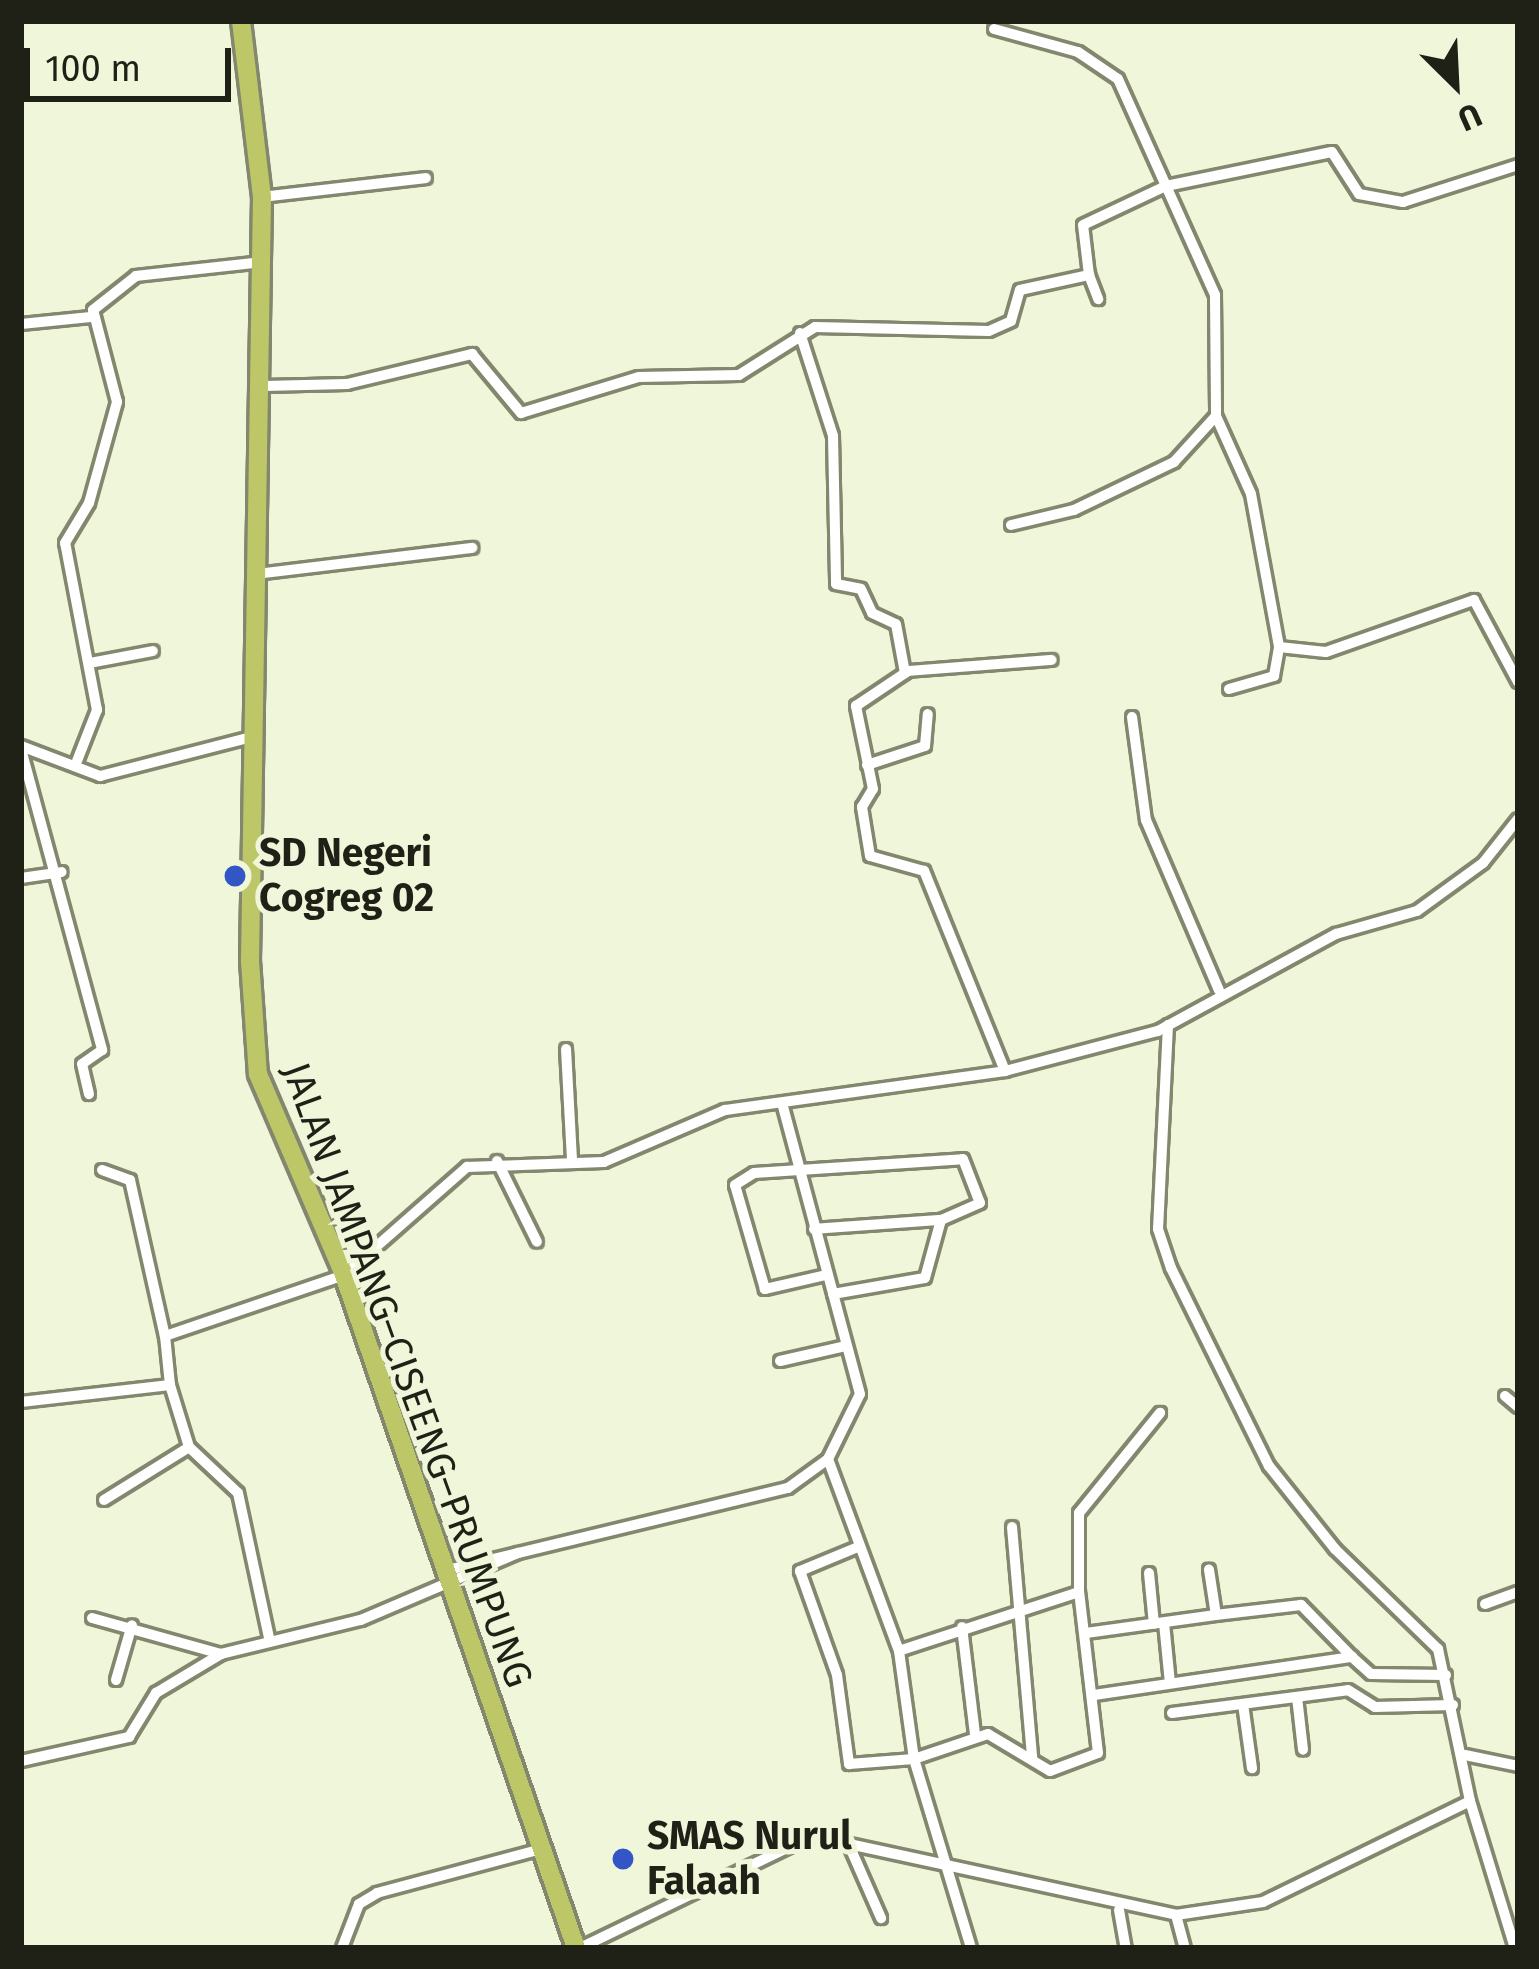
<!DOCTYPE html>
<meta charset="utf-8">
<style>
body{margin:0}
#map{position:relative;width:1539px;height:1969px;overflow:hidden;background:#f0f6da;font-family:"Fira Sans",sans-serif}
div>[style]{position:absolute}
.roads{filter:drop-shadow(3px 0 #82876e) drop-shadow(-3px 0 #82876e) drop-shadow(0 3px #82876e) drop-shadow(0 -3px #82876e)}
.street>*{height:10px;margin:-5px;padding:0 5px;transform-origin:5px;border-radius:5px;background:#fff}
.primary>*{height:18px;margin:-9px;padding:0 9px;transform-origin:9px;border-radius:9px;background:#bec768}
.dots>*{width:33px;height:33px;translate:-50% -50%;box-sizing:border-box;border:6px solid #f0f6da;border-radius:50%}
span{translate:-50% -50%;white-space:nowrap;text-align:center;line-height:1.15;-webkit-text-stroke:10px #f0f6da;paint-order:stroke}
.poi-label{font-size:39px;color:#1f2117;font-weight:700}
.left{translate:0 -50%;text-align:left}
.street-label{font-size:39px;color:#1f2117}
.frame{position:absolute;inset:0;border:24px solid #1f2117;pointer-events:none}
.north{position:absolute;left:1395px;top:24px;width:120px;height:120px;-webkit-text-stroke:9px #f0f6da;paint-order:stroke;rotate:156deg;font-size:33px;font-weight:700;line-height:48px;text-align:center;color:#1f2117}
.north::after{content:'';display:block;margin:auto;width:42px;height:54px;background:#1f2117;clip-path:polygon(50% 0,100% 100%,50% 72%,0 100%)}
.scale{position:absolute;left:24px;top:48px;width:207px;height:54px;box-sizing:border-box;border:6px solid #1f2117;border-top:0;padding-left:15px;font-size:36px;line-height:42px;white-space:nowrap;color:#1f2117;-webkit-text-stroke:9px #f0f6da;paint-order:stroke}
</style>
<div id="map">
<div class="roads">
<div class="street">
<i style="left:994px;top:29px;width:87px;rotate:15.3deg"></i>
<i style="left:1078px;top:52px;width:48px;rotate:34deg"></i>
<i style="left:1118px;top:79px;width:237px;rotate:65.8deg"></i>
<i style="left:1215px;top:295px;width:121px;rotate:89.5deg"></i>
<i style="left:1216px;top:416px;width:85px;rotate:65.8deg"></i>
<i style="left:1251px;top:494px;width:156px;rotate:79.6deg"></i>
<i style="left:1279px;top:647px;width:47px;rotate:6.1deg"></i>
<i style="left:1326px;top:652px;width:157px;rotate:-19.4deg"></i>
<i style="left:1474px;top:600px;width:93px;rotate:61.8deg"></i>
<i style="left:262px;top:197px;width:165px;rotate:-6.6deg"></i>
<i style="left:1089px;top:275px;width:50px;rotate:-96.8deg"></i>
<i style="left:1083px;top:225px;width:92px;rotate:-25.2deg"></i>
<i style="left:1166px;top:186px;width:169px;rotate:-11.6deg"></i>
<i style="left:1332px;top:152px;width:50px;rotate:57.3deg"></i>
<i style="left:1359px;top:194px;width:45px;rotate:10.3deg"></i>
<i style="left:1403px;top:202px;width:121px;rotate:-17.8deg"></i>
<i style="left:21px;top:324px;width:70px;rotate:-5.7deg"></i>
<i style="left:800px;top:333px;width:108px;rotate:72.2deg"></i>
<i style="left:833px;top:436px;width:148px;rotate:88.8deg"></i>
<i style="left:836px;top:584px;width:25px;rotate:11deg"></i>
<i style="left:861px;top:589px;width:26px;rotate:65deg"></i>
<i style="left:872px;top:613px;width:26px;rotate:25deg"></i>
<i style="left:896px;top:624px;width:50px;rotate:79.6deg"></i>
<i style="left:264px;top:386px;width:83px;rotate:-1.4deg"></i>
<i style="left:347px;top:384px;width:129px;rotate:-13.5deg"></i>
<i style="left:472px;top:354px;width:77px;rotate:50.3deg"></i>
<i style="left:521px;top:413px;width:123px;rotate:-17deg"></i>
<i style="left:639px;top:377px;width:100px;rotate:-1.1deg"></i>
<i style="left:739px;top:375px;width:90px;rotate:-32.3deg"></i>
<i style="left:815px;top:327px;width:174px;rotate:1.3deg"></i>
<i style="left:989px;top:331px;width:24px;rotate:-24deg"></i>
<i style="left:1011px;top:321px;width:32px;rotate:-74deg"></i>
<i style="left:1020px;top:290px;width:71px;rotate:-12.3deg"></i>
<i style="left:1089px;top:275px;width:26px;rotate:69deg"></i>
<i style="left:1011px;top:525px;width:65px;rotate:-13.4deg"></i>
<i style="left:1074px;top:510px;width:111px;rotate:-25.6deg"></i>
<i style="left:1174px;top:462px;width:62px;rotate:-47.6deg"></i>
<i style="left:256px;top:574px;width:218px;rotate:-6.9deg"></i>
<i style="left:90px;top:663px;width:64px;rotate:-10.8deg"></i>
<i style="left:1229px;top:689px;width:47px;rotate:-16.1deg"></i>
<i style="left:1274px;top:676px;width:29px;rotate:-80deg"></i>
<i style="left:1132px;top:717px;width:104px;rotate:82.3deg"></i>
<i style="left:1146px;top:820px;width:185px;rotate:66.8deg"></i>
<i style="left:21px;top:746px;width:85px;rotate:20.8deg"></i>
<i style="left:100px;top:776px;width:157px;rotate:-14.4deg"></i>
<i style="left:21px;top:749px;width:312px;rotate:74.9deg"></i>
<i style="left:102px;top:1050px;width:24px;rotate:145deg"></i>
<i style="left:82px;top:1064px;width:31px;rotate:77deg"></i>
<i style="left:77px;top:761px;width:55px;rotate:-68.6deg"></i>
<i style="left:97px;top:710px;width:170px;rotate:-100.8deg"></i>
<i style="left:65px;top:543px;width:47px;rotate:-59deg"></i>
<i style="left:89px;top:503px;width:105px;rotate:-74.5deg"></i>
<i style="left:117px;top:402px;width:95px;rotate:-104.6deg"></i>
<i style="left:93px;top:310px;width:55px;rotate:-38.3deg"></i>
<i style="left:136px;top:276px;width:127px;rotate:-6.3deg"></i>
<i style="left:867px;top:765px;width:61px;rotate:-18.1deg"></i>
<i style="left:925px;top:746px;width:32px;rotate:-85deg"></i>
<i style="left:21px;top:878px;width:41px;rotate:-8.3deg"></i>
<i style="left:1168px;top:1025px;width:204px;rotate:92.8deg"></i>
<i style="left:1158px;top:1229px;width:41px;rotate:71.6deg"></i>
<i style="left:1171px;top:1268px;width:221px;rotate:63.7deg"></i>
<i style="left:1269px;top:1466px;width:106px;rotate:51.5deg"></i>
<i style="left:1335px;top:1549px;width:144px;rotate:44.2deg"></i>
<i style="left:1438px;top:1649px;width:155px;rotate:78.1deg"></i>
<i style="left:566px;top:1049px;width:112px;rotate:86.9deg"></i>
<i style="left:1005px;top:1071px;width:216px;rotate:-112deg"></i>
<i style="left:924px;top:871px;width:56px;rotate:-164.5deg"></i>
<i style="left:870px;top:856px;width:50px;rotate:-99.3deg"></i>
<i style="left:862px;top:807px;width:21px;rotate:-59deg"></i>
<i style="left:873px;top:789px;width:85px;rotate:-101.6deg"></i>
<i style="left:856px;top:706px;width:63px;rotate:-33.9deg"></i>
<i style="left:908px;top:671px;width:144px;rotate:-4.4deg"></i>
<i style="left:497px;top:1161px;width:90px;rotate:63.7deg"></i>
<i style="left:102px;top:1170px;width:30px;rotate:20deg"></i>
<i style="left:130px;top:1180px;width:160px;rotate:77.4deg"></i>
<i style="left:814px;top:1229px;width:127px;rotate:-4.1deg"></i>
<i style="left:826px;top:1275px;width:63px;rotate:167.1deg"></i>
<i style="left:765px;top:1289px;width:108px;rotate:-106.1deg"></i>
<i style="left:735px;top:1185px;width:22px;rotate:-32deg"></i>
<i style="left:754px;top:1173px;width:209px;rotate:-3.8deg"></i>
<i style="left:963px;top:1159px;width:47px;rotate:68.9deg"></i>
<i style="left:980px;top:1203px;width:43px;rotate:156.4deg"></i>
<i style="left:833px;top:1294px;width:93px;rotate:-9.9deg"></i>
<i style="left:925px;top:1278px;width:60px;rotate:-74.6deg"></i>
<i style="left:780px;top:1361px;width:68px;rotate:-12.8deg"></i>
<i style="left:1505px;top:1396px;width:17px;rotate:40deg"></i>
<i style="left:21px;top:1402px;width:150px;rotate:-6.5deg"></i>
<i style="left:170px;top:1385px;width:49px;rotate:-95.8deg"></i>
<i style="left:165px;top:1336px;width:189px;rotate:-18.8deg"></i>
<i style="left:344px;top:1275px;width:164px;rotate:-41.3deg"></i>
<i style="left:467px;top:1167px;width:137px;rotate:-2.1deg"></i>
<i style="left:604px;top:1162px;width:132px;rotate:-23.3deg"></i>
<i style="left:725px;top:1110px;width:283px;rotate:-7.9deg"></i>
<i style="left:1005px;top:1071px;width:158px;rotate:-14.7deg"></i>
<i style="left:1158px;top:1031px;width:203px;rotate:-28.6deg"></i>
<i style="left:1336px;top:934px;width:84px;rotate:-15.9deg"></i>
<i style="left:1417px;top:911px;width:82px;rotate:-36deg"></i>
<i style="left:1483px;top:863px;width:56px;rotate:-51.5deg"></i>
<i style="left:189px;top:1447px;width:67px;rotate:43.2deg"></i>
<i style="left:238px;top:1493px;width:148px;rotate:77.9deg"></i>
<i style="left:828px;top:1459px;width:205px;rotate:69.7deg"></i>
<i style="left:899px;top:1651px;width:109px;rotate:82.1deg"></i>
<i style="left:914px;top:1759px;width:197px;rotate:73.2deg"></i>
<i style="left:104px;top:1500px;width:100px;rotate:-31.9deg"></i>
<i style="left:189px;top:1447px;width:65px;rotate:-107deg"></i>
<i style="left:1012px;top:1527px;width:231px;rotate:85deg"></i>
<i style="left:858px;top:1547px;width:63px;rotate:157.5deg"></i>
<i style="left:800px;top:1571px;width:110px;rotate:70.4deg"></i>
<i style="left:837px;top:1675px;width:90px;rotate:82.3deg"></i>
<i style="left:849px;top:1764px;width:65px;rotate:-4.4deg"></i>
<i style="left:914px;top:1759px;width:78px;rotate:-18.7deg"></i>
<i style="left:988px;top:1734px;width:72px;rotate:30.8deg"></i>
<i style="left:1050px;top:1771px;width:51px;rotate:-20.6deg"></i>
<i style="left:1098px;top:1753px;width:162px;rotate:-96.7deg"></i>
<i style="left:1079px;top:1592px;width:189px;rotate:161.9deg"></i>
<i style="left:448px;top:1570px;width:350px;rotate:-13.6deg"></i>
<i style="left:788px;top:1488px;width:49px;rotate:-35.9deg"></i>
<i style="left:828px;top:1459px;width:72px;rotate:-63.8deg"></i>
<i style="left:860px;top:1394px;width:301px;rotate:-105deg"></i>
<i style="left:1149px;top:1573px;width:51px;rotate:84.4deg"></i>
<i style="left:1079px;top:1592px;width:79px;rotate:-90deg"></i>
<i style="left:1079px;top:1513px;width:129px;rotate:-51deg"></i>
<i style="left:1485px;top:1604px;width:35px;rotate:-20deg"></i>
<i style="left:92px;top:1618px;width:134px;rotate:15.6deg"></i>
<i style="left:1164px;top:1623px;width:60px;rotate:84.3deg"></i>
<i style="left:962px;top:1627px;width:109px;rotate:83.1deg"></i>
<i style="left:1086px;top:1633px;width:131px;rotate:-7.9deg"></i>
<i style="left:1216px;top:1615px;width:46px;rotate:-98.8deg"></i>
<i style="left:1352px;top:1657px;width:25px;rotate:42deg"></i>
<i style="left:1371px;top:1674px;width:75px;rotate:0.8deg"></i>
<i style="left:116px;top:1680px;width:57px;rotate:-73.8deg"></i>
<i style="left:1094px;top:1695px;width:261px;rotate:-8.4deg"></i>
<i style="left:1352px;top:1657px;width:73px;rotate:-134.4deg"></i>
<i style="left:1301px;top:1605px;width:86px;rotate:173.3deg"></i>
<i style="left:1297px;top:1697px;width:53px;rotate:83.5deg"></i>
<i style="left:1243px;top:1704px;width:65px;rotate:82deg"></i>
<i style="left:1172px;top:1713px;width:177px;rotate:-7.4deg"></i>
<i style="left:1348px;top:1690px;width:32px;rotate:32deg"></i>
<i style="left:1375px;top:1707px;width:78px;rotate:-1.5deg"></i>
<i style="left:1465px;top:1755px;width:54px;rotate:11.7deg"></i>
<i style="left:21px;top:1761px;width:111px;rotate:-12.5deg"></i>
<i style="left:129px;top:1737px;width:52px;rotate:-58.5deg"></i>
<i style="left:156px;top:1693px;width:76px;rotate:-31deg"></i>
<i style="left:221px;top:1654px;width:144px;rotate:-13.7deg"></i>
<i style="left:361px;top:1620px;width:171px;rotate:-23.1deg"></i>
<i style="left:849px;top:1845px;width:80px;rotate:66.3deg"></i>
<i style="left:1119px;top:1910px;width:39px;rotate:80deg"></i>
<i style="left:1176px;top:1915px;width:34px;rotate:75deg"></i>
<i style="left:342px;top:1948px;width:47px;rotate:-68.9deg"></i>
<i style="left:359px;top:1904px;width:21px;rotate:-31deg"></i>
<i style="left:377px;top:1893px;width:170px;rotate:-15deg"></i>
<i style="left:580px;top:1948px;width:258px;rotate:-25.8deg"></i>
<i style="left:812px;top:1836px;width:372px;rotate:12.2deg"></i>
<i style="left:1176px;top:1915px;width:88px;rotate:-8.5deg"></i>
<i style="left:1263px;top:1902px;width:230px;rotate:-26deg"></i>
<i style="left:1470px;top:1801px;width:154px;rotate:73deg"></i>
</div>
<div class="primary">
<i style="left:241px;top:21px;width:177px;rotate:83.2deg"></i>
<i style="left:262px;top:197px;width:764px;rotate:90.9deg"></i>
<i style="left:250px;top:961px;width:113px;rotate:86deg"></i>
<i style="left:258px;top:1074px;width:219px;rotate:66.8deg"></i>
<i style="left:344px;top:1275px;width:712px;rotate:70.98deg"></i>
</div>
</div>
<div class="dots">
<i style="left:235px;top:876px;background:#3356c7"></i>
<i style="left:623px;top:1859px;background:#3356c7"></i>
</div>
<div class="poi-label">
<span class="left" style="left:259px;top:876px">SD Negeri<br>Cogreg 02</span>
<span class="left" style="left:647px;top:1859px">SMAS Nurul<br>Falaah</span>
</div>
<div class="street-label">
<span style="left:407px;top:1375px;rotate:70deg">JALAN JAMPANG–CISEENG–PRUMPUNG</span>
</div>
<div class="frame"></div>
<div class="north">U</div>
<div class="scale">100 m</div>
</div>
